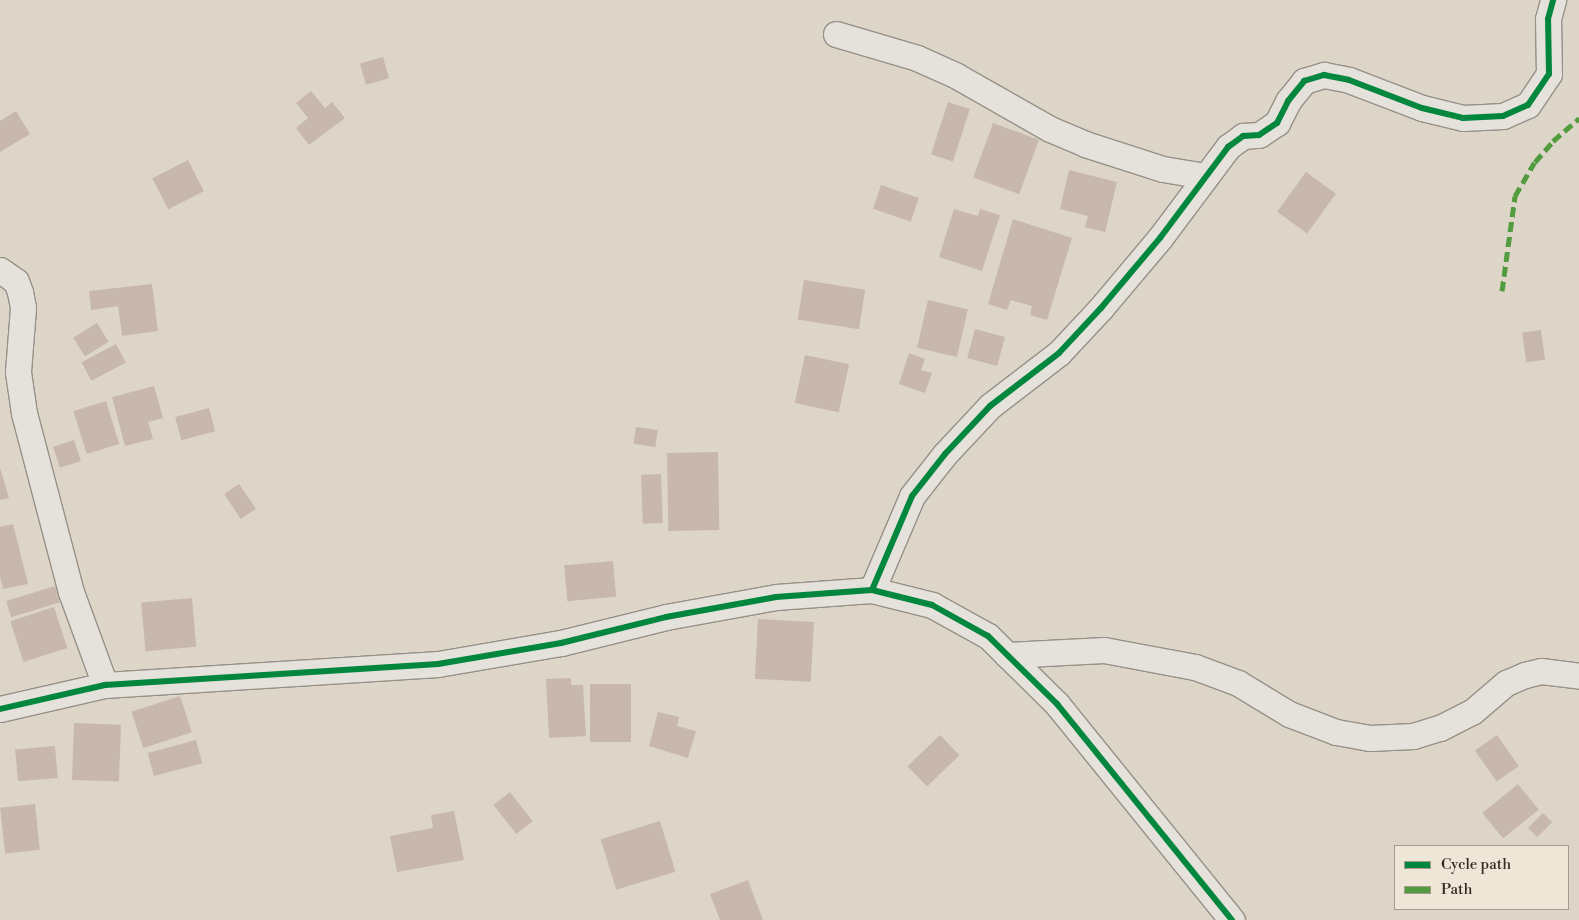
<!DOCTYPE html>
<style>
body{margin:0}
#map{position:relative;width:1579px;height:920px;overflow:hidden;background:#ddd6c8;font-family:"Libre Bodoni",serif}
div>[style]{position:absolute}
.building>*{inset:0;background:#c8b7ac;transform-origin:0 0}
.roads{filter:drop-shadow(1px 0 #969087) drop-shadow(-1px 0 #969087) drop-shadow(0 1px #969087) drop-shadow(0 -1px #969087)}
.minor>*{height:25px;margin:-12.5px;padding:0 12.5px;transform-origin:12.5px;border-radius:12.5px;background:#e5e1db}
.quiet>*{height:5px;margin-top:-2.5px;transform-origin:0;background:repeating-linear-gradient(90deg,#529c3f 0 10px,transparent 0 15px)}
.cycleway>*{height:6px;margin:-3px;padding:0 3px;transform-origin:3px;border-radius:3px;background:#00873e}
span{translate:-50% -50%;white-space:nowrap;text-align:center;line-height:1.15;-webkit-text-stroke:5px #eee6d6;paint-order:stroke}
.legend{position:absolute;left:1394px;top:845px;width:175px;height:65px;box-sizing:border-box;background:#eee6d6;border:1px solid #a69a8d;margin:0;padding:6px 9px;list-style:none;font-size:15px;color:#3a2820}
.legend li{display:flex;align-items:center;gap:10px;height:25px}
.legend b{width:25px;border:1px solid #a69a8d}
</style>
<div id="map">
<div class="building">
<i style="left:383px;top:57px;width:22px;height:24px;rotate:74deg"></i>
<i style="clip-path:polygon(311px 91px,325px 108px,332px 102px,345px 118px,309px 145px,296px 128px,308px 118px,296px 103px)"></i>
<i style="left:948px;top:102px;width:23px;height:55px;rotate:18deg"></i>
<i style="clip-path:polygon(16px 111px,30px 134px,0 152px,0 121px)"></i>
<i style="left:993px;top:123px;width:49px;height:58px;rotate:20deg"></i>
<i style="left:188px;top:160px;width:35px;height:40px;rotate:63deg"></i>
<i style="clip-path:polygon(1069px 170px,1117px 182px,1105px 232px,1085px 227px,1088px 216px,1060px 209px)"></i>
<i style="left:1306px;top:172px;width:37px;height:49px;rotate:36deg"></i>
<i style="left:881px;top:185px;width:40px;height:25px;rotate:19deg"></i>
<i style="clip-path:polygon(954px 209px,978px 216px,980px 209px,1000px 215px,982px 271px,939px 257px)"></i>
<i style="clip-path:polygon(1013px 219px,1072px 238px,1047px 320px,1030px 315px,1032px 306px,1011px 300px,1007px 310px,988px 304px)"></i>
<i style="left:804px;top:280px;width:62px;height:40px;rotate:9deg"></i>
<i style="clip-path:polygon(152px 284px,158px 331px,122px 336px,118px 306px,91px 310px,89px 291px)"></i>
<i style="left:928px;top:300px;width:41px;height:49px;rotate:13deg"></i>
<i style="left:97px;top:323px;width:22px;height:28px;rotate:58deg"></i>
<i style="left:975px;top:329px;width:31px;height:30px;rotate:15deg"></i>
<i style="left:1541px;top:330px;width:30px;height:19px;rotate:82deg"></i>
<i style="left:116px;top:344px;width:21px;height:39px;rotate:62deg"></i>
<i style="clip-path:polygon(909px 353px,925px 359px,921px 370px,932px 373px,925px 393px,899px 384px)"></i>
<i style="left:805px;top:355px;width:45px;height:49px;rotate:12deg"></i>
<i style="clip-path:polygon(154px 386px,163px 418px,148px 422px,153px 439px,125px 446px,112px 397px)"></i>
<i style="left:106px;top:401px;width:45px;height:34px;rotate:73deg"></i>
<i style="left:209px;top:408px;width:24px;height:35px;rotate:75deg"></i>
<i style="left:636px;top:427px;width:22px;height:17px;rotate:8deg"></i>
<i style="left:74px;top:440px;width:22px;height:22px;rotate:72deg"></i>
<i style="left:718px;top:452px;width:78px;height:51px;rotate:89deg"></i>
<i style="clip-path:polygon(0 468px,9px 498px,0 500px)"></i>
<i style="left:661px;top:474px;width:49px;height:20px;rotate:88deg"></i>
<i style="left:239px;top:484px;width:30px;height:18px;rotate:56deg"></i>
<i style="clip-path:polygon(13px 524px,28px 584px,3px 589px,0 576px,0 527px)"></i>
<i style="left:613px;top:561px;width:36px;height:49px;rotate:85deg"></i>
<i style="left:55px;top:586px;width:17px;height:51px;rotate:73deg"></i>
<i style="left:192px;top:598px;width:49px;height:51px;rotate:85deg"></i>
<i style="left:54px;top:607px;width:43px;height:46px;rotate:72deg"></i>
<i style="left:758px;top:619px;width:56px;height:60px;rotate:3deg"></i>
<i style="clip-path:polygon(571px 678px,571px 685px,583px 685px,586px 736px,549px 738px,546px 679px)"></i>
<i style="left:590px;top:684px;width:41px;height:58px"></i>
<i style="left:180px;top:696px;width:38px;height:51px;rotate:72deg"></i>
<i style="clip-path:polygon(658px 712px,679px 717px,677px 726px,696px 731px,688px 758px,649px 746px)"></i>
<i style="left:74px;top:723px;width:47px;height:57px;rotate:2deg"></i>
<i style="left:940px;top:735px;width:28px;height:45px;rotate:46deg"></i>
<i style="left:1497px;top:735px;width:38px;height:27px;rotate:55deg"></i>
<i style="left:196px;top:740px;width:24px;height:50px;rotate:75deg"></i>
<i style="left:55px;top:746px;width:32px;height:40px;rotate:85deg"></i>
<i style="left:1518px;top:784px;width:33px;height:46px;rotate:51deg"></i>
<i style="left:510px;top:792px;width:37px;height:21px;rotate:52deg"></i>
<i style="left:35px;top:804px;width:46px;height:35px;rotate:84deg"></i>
<i style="clip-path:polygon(454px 811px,464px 860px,397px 872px,390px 836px,433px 828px,431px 815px)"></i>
<i style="left:1543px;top:813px;width:13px;height:21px;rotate:45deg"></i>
<i style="left:660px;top:821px;width:53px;height:62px;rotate:73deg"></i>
<i style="clip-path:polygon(748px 880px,763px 920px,720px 920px,710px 894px)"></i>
</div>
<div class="roads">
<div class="minor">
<i style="left:836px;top:34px;width:84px;rotate:16.5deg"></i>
<i style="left:917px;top:58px;width:42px;rotate:24.1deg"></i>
<i style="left:955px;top:75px;width:109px;rotate:29.6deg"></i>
<i style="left:1050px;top:129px;width:38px;rotate:23deg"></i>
<i style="left:1085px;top:144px;width:82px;rotate:17.8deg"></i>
<i style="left:1163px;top:169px;width:43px;rotate:9.5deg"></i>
<i style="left:0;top:270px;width:19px;rotate:35deg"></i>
<i style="left:16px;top:281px;width:12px;rotate:70deg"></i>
<i style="left:20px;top:292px;width:16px;rotate:79deg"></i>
<i style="left:23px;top:308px;width:64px;rotate:94.5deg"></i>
<i style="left:18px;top:372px;width:41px;rotate:81.7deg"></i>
<i style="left:24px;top:413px;width:185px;rotate:75.3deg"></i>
<i style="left:71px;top:592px;width:99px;rotate:69.9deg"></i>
<i style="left:872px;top:590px;width:102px;rotate:-66.9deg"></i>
<i style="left:912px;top:496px;width:53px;rotate:-51.8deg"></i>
<i style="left:945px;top:454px;width:66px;rotate:-46.8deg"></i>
<i style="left:990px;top:406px;width:87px;rotate:-37.5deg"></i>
<i style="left:1059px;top:353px;width:62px;rotate:-47deg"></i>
<i style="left:1101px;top:308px;width:92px;rotate:-49.9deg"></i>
<i style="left:1160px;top:238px;width:114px;rotate:-53.2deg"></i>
<i style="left:1228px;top:147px;width:19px;rotate:-36deg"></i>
<i style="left:1243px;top:136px;width:16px;rotate:-4deg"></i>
<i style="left:1259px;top:135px;width:22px;rotate:-34deg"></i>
<i style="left:1277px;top:123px;width:25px;rotate:-63deg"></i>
<i style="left:1288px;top:101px;width:26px;rotate:-51deg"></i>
<i style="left:1304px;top:81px;width:21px;rotate:-17deg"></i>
<i style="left:1324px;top:75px;width:25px;rotate:11deg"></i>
<i style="left:1349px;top:80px;width:78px;rotate:21deg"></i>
<i style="left:1422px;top:108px;width:42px;rotate:13.7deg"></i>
<i style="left:1463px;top:118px;width:40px;rotate:-2.9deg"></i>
<i style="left:1503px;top:116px;width:27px;rotate:-24deg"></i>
<i style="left:1528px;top:105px;width:37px;rotate:-56deg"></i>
<i style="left:1549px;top:74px;width:55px;rotate:-91deg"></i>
<i style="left:1548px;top:19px;width:20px;rotate:-75deg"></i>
<i style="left:1007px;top:655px;width:97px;rotate:-3deg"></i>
<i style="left:1104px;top:650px;width:93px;rotate:10.6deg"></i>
<i style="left:1195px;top:667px;width:46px;rotate:20.4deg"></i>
<i style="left:1238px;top:683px;width:60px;rotate:31.3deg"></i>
<i style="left:1289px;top:714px;width:50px;rotate:21deg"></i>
<i style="left:1336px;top:732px;width:35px;rotate:10deg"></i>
<i style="left:1370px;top:738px;width:43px;rotate:-2.7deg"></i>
<i style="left:1413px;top:736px;width:28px;rotate:-17deg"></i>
<i style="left:1440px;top:728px;width:36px;rotate:-27deg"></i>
<i style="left:1472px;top:712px;width:45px;rotate:-40.5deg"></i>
<i style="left:1506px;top:683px;width:21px;rotate:-23deg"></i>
<i style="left:1525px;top:675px;width:16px;rotate:-14deg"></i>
<i style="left:1541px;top:671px;width:38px;rotate:7deg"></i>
<i style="left:0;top:709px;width:108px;rotate:-12.9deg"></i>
<i style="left:105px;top:685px;width:334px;rotate:-3.6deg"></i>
<i style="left:438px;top:664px;width:125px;rotate:-9.7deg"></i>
<i style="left:561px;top:643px;width:108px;rotate:-13.9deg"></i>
<i style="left:666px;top:617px;width:112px;rotate:-10.3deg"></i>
<i style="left:776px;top:597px;width:96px;rotate:-4.2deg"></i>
<i style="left:872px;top:590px;width:62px;rotate:14deg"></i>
<i style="left:932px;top:605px;width:64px;rotate:29deg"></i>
<i style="left:988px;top:636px;width:97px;rotate:44.6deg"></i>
<i style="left:1057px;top:704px;width:278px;rotate:51deg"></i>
</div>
</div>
<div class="quiet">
<i style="left:1502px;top:291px;width:96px;rotate:-82.2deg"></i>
<i style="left:1515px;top:196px;width:39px;rotate:-60deg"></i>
<i style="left:1535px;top:162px;width:28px;rotate:-49deg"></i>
<i style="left:1553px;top:141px;width:35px;rotate:-41deg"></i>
</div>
<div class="cycleway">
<i style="left:872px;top:590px;width:102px;rotate:-66.9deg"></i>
<i style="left:912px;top:496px;width:53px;rotate:-51.8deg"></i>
<i style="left:945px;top:454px;width:66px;rotate:-46.8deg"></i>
<i style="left:990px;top:406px;width:87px;rotate:-37.5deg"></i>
<i style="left:1059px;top:353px;width:62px;rotate:-47deg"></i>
<i style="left:1101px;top:308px;width:92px;rotate:-49.9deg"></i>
<i style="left:1160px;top:238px;width:114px;rotate:-53.2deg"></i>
<i style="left:1228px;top:147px;width:19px;rotate:-36deg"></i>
<i style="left:1243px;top:136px;width:16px;rotate:-4deg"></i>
<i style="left:1259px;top:135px;width:22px;rotate:-34deg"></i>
<i style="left:1277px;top:123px;width:25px;rotate:-63deg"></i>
<i style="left:1288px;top:101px;width:26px;rotate:-51deg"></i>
<i style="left:1304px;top:81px;width:21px;rotate:-17deg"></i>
<i style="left:1324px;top:75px;width:25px;rotate:11deg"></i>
<i style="left:1349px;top:80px;width:78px;rotate:21deg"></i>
<i style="left:1422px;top:108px;width:42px;rotate:13.7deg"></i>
<i style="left:1463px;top:118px;width:40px;rotate:-2.9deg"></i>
<i style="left:1503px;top:116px;width:27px;rotate:-24deg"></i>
<i style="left:1528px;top:105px;width:37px;rotate:-56deg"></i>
<i style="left:1549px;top:74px;width:55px;rotate:-91deg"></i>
<i style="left:1548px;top:19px;width:20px;rotate:-75deg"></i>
<i style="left:0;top:709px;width:108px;rotate:-12.9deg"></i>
<i style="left:105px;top:685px;width:334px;rotate:-3.6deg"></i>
<i style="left:438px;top:664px;width:125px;rotate:-9.7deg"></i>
<i style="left:561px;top:643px;width:108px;rotate:-13.9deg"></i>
<i style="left:666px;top:617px;width:112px;rotate:-10.3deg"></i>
<i style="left:776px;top:597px;width:96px;rotate:-4.2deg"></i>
<i style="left:872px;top:590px;width:62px;rotate:14deg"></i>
<i style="left:932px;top:605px;width:64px;rotate:29deg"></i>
<i style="left:988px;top:636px;width:97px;rotate:44.6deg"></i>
<i style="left:1057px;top:704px;width:278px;rotate:51deg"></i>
</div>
<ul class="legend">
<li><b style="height:6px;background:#00873e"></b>Cycle path</li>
<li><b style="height:6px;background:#529c3f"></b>Path</li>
</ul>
</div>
